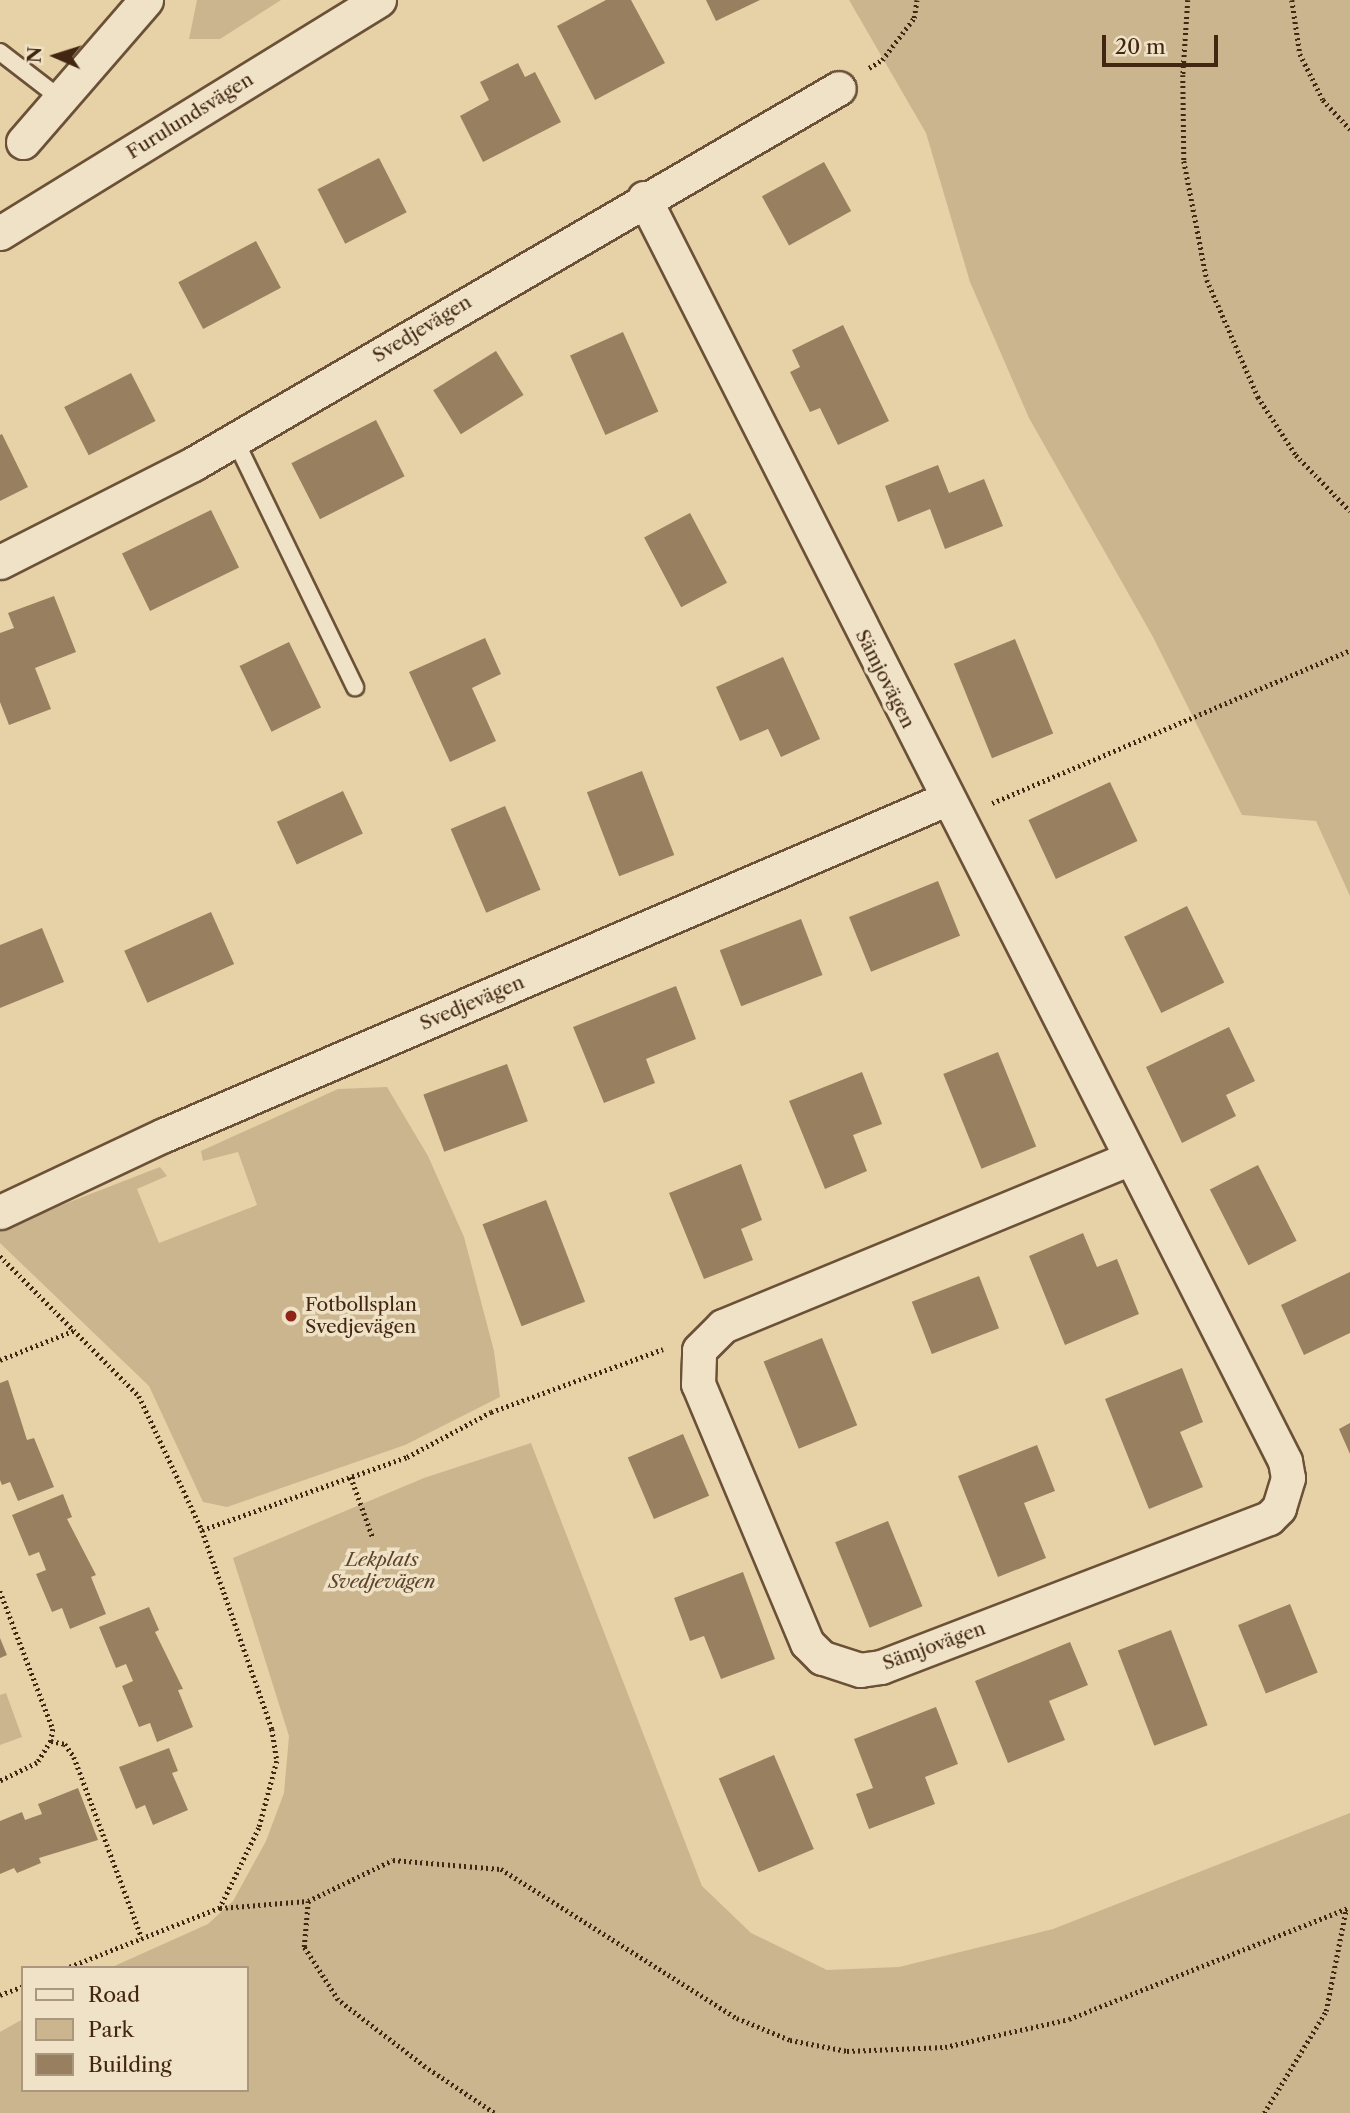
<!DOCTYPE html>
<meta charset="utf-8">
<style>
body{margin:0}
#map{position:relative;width:1350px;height:2113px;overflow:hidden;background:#e7d2a7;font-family:"Libre Caslon Text",serif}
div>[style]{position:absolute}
.green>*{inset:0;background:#cbb58e}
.building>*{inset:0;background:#987f5f;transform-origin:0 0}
.path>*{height:4.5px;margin-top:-2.25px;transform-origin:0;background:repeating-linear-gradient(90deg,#422612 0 2px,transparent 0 5.5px)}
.roads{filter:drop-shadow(2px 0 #6b5137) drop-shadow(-2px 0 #6b5137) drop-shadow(0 2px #6b5137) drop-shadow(0 -2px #6b5137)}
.lane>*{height:16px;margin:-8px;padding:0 8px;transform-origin:8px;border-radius:8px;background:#efe2c6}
.street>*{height:33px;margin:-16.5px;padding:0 16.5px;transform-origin:16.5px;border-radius:16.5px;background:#efe2c6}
.dots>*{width:19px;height:19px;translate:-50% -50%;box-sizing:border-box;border:4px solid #efe2c6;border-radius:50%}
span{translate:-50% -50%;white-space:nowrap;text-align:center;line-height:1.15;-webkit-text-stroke:7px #efe2c6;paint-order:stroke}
.street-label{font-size:19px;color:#422612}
.poi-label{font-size:19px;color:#422612}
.left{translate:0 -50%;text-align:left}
.park-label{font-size:19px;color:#5d432b;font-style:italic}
.legend{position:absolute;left:21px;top:1966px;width:228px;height:126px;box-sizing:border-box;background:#efe2c6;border:2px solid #aa977e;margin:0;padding:9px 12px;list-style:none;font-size:21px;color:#422612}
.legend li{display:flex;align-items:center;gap:14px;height:35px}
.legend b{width:35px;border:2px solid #aa977e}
.north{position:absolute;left:21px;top:21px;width:70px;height:70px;-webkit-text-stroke:5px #efe2c6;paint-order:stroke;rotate:273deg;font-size:19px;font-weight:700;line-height:28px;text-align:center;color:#422612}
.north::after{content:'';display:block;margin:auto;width:24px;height:32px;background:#422612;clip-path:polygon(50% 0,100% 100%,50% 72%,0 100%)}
.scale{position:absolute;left:1102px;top:35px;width:116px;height:32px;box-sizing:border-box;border:4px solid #422612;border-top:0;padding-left:9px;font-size:21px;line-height:24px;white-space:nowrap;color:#422612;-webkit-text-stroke:5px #efe2c6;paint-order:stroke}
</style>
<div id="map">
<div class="green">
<i style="clip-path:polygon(197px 0,281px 0,220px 39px,189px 39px)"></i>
<i style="clip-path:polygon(849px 0,1350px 0,1350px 896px,1316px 821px,1242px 815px,1153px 637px,1029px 418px,970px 282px,926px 133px)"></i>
<i style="clip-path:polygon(387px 1087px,428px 1156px,464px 1237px,494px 1351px,500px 1397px,405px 1445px,227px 1507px,203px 1502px,149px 1386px,0 1243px,0 1229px,160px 1167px,167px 1176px,137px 1189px,159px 1243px,257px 1205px,238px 1152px,203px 1161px,201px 1151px,338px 1089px)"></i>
<i style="clip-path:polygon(531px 1443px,702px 1886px,751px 1933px,827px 1970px,899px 1967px,1053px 1929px,1350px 1813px,1350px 2113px,0 2113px,0 2032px,23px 2019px,23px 2090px,247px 2090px,247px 1968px,110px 1968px,208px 1924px,233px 1901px,266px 1841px,284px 1793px,289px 1736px,233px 1558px,424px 1478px)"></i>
<i style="clip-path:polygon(6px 1693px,22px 1737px,0 1745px,0 1695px)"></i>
</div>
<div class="building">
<i style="clip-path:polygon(606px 0,631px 0,665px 63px,595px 100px,557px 26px)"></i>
<i style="clip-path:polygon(706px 0,760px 0,716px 21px)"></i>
<i style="clip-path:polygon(518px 63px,525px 77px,535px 72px,561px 122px,483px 162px,460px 116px,489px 100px,480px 82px)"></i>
<i style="left:379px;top:158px;width:61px;height:69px;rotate:63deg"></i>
<i style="left:824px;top:162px;width:56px;height:71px;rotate:61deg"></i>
<i style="left:256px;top:241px;width:53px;height:88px;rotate:62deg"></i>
<i style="clip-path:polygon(843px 325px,889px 421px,838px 445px,820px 408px,810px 412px,790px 372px,800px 367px,792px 350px)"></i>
<i style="left:623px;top:332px;width:87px;height:58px;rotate:66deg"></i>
<i style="left:496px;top:351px;width:52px;height:74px;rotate:58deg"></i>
<i style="left:131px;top:373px;width:54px;height:75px;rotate:63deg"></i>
<i style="left:376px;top:420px;width:63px;height:95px;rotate:63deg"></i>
<i style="clip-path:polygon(2px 434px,28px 487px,0 501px,0 435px)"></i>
<i style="clip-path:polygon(938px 465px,949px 493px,984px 479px,1003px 526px,945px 549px,930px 509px,898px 522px,885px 486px)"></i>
<i style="left:211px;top:510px;width:64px;height:99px;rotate:64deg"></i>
<i style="left:690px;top:513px;width:79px;height:52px;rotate:62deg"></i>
<i style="clip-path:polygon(54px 596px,76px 652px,35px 668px,51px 709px,9px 725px,0 702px,0 633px,14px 628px,8px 613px)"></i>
<i style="clip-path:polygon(485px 638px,501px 674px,472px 688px,496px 741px,450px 762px,409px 672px)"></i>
<i style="left:1015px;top:639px;width:102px;height:66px;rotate:68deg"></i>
<i style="left:289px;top:642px;width:73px;height:55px;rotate:64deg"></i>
<i style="clip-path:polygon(783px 657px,820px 739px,781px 757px,768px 729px,740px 741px,716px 687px)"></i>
<i style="left:642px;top:771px;width:90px;height:59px;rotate:69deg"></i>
<i style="left:1110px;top:782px;width:65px;height:90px;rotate:65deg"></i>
<i style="left:343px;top:791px;width:47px;height:73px;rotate:65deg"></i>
<i style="left:505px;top:806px;width:91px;height:59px;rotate:67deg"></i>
<i style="left:938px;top:881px;width:59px;height:96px;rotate:68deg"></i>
<i style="left:1187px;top:906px;width:85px;height:70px;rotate:64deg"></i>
<i style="left:211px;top:912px;width:57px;height:95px;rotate:66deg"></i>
<i style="left:801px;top:919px;width:60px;height:87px;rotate:69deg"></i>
<i style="clip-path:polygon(42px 928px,64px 982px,0 1008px,0 945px)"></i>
<i style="clip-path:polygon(676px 986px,696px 1039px,646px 1059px,655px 1083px,604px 1103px,573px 1027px)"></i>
<i style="clip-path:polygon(1229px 1027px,1255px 1081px,1226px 1095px,1236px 1116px,1182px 1143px,1146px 1067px)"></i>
<i style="left:998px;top:1052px;width:102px;height:59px;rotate:68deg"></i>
<i style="left:507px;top:1064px;width:61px;height:89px;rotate:70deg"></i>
<i style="clip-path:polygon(862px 1072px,882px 1124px,853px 1135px,867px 1171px,825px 1189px,789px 1101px)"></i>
<i style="clip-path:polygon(741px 1164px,762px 1220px,741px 1229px,753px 1260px,704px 1279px,669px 1193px)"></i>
<i style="left:1258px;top:1165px;width:85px;height:54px;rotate:63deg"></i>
<i style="left:546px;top:1200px;width:109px;height:68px;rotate:69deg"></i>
<i style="clip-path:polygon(1083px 1233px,1097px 1267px,1117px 1259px,1139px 1314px,1065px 1345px,1029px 1256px)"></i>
<i style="clip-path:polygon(1350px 1272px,1350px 1333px,1304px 1355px,1281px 1305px)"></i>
<i style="left:979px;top:1276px;width:56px;height:72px;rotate:69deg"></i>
<i style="left:822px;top:1338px;width:94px;height:63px;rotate:68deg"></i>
<i style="clip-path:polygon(1182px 1368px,1203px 1422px,1180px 1432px,1203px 1487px,1149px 1509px,1105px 1399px)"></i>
<i style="clip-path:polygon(8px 1380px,27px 1440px,34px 1438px,54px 1487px,18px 1501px,10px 1482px,2px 1485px,0 1480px,0 1383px)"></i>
<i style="clip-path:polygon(1350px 1423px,1350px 1454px,1339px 1429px)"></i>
<i style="left:683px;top:1434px;width:67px;height:60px;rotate:67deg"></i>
<i style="clip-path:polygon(1037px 1445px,1055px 1491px,1024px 1503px,1046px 1558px,998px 1577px,958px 1476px)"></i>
<i style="clip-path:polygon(63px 1494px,72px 1517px,67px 1519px,96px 1575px,91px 1577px,106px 1614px,70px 1629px,62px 1608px,52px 1612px,36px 1574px,46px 1570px,39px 1552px,29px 1556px,12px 1515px)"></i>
<i style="left:888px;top:1521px;width:92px;height:57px;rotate:68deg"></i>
<i style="clip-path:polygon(743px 1572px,775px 1659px,721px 1679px,704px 1636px,690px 1641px,674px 1598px)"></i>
<i style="left:1290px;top:1604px;width:74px;height:56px;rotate:68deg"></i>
<i style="clip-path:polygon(149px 1607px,159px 1630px,155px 1632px,183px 1689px,178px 1690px,193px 1727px,157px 1742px,150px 1723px,139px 1727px,122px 1686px,133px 1681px,126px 1664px,116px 1668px,99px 1627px)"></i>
<i style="left:1171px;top:1630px;width:102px;height:57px;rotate:69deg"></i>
<i style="clip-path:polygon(0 1638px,7px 1655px,0 1658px)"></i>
<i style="clip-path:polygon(1070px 1642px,1088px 1685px,1049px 1701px,1065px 1740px,1008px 1763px,975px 1681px)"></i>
<i style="clip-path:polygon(936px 1707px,958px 1764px,925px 1777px,935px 1804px,869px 1829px,856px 1794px,873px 1788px,854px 1739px)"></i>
<i style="clip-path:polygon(169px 1748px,178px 1771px,172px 1773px,188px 1810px,153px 1825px,145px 1805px,136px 1809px,119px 1767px)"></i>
<i style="left:774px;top:1755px;width:102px;height:60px;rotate:67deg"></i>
<i style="clip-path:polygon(78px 1788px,98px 1840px,39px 1858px,41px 1863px,17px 1873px,14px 1868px,0 1874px,0 1821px,22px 1812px,25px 1820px,42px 1814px,38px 1804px)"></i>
</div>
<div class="path">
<i style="left:1188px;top:0;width:75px;rotate:93.8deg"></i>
<i style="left:1183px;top:75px;width:86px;rotate:89.3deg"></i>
<i style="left:1184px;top:161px;width:121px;rotate:79.1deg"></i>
<i style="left:1207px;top:280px;width:128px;rotate:66.4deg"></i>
<i style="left:1258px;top:397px;width:69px;rotate:56.8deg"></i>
<i style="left:1296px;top:455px;width:78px;rotate:46deg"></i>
<i style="left:1292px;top:0;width:55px;rotate:81.6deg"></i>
<i style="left:1300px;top:54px;width:51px;rotate:63.4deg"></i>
<i style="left:1323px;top:100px;width:40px;rotate:47deg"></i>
<i style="left:869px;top:68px;width:15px;rotate:-32deg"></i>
<i style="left:882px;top:60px;width:53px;rotate:-52.7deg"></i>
<i style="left:914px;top:18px;width:18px;rotate:-81deg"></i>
<i style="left:992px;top:803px;width:389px;rotate:-23.1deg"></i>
<i style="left:0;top:1256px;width:197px;rotate:45.2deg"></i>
<i style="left:139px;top:1396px;width:148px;rotate:64.8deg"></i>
<i style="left:202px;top:1530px;width:211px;rotate:70.6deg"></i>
<i style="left:272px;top:1729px;width:32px;rotate:81deg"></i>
<i style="left:277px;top:1761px;width:69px;rotate:105deg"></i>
<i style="left:259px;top:1828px;width:89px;rotate:116deg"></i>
<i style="left:220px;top:1908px;width:163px;rotate:158.5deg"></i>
<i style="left:0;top:1360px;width:79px;rotate:-21.7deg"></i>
<i style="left:351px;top:1477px;width:65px;rotate:70.2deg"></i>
<i style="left:202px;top:1530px;width:218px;rotate:-19.6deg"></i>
<i style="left:407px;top:1457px;width:95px;rotate:-28.2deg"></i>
<i style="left:491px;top:1412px;width:183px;rotate:-20.1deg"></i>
<i style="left:0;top:1591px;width:148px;rotate:69deg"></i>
<i style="left:53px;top:1729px;width:12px;rotate:99deg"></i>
<i style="left:51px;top:1741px;width:26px;rotate:122deg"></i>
<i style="left:37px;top:1763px;width:41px;rotate:154.1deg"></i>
<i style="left:51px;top:1741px;width:14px;rotate:12deg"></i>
<i style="left:65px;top:1744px;width:16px;rotate:55deg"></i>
<i style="left:74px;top:1757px;width:193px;rotate:69.4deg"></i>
<i style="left:220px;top:1908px;width:88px;rotate:-4.5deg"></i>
<i style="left:0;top:1995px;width:25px;rotate:-21deg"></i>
<i style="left:494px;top:2113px;width:83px;rotate:-146.3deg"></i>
<i style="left:425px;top:2067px;width:110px;rotate:-142.4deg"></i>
<i style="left:338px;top:2000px;width:63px;rotate:-122.7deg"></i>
<i style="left:304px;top:1947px;width:46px;rotate:-85deg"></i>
<i style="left:308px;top:1901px;width:94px;rotate:-25.8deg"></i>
<i style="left:393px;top:1860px;width:108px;rotate:4.8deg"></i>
<i style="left:501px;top:1869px;width:279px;rotate:32.3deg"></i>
<i style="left:737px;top:2018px;width:57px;rotate:22.5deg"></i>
<i style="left:790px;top:2040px;width:58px;rotate:10.9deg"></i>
<i style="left:847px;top:2051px;width:98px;rotate:-2.3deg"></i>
<i style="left:945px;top:2047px;width:127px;rotate:-12.7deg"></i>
<i style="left:1069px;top:2019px;width:302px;rotate:-21.7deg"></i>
<i style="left:1264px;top:2113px;width:119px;rotate:-58.7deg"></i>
<i style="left:1326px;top:2011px;width:104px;rotate:-78.9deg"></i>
</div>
<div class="roads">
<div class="lane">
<i style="left:0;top:52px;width:77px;rotate:37.6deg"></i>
<i style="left:235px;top:440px;width:275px;rotate:64.1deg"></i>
</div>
<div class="street">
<i style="left:23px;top:142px;width:188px;rotate:-49.1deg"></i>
<i style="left:644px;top:198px;width:1416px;rotate:63.09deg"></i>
<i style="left:1285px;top:1461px;width:17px;rotate:80deg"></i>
<i style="left:1288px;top:1478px;width:31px;rotate:107deg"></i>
<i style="left:1279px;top:1508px;width:14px;rotate:135deg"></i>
<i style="left:1269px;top:1518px;width:416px;rotate:159deg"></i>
<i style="left:881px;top:1667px;width:21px;rotate:172deg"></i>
<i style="left:860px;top:1670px;width:40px;rotate:-162deg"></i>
<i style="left:822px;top:1658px;width:21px;rotate:-135deg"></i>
<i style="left:807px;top:1643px;width:281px;rotate:-112.8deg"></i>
<i style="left:698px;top:1384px;width:34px;rotate:-88deg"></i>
<i style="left:699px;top:1350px;width:34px;rotate:-45deg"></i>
<i style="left:723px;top:1326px;width:440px;rotate:-22.4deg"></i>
<i style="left:0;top:233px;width:445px;rotate:-31.6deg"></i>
<i style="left:0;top:562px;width:216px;rotate:-26.9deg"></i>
<i style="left:193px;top:464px;width:747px;rotate:-30.2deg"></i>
<i style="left:0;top:1212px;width:181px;rotate:-25.2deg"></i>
<i style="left:164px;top:1135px;width:851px;rotate:-23.25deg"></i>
</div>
</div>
<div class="dots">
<i style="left:291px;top:1316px;background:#8f2418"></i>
</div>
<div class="street-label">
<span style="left:190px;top:116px;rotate:-32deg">Furulundsvägen</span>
<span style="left:422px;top:329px;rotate:-31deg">Svedjevägen</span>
<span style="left:885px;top:679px;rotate:63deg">Sämjovägen</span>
<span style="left:472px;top:1003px;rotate:-23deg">Svedjevägen</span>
<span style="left:934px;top:1646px;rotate:-20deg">Sämjovägen</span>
</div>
<div class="poi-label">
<span class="left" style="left:305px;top:1316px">Fotbollsplan<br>Svedjevägen</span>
</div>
<div class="park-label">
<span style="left:382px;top:1571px">Lekplats<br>Svedjevägen</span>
</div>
<ul class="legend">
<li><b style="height:9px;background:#efe2c6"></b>Road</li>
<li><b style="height:19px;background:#cbb58e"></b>Park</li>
<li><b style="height:19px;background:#987f5f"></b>Building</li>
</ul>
<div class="north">N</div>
<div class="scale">20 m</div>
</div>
